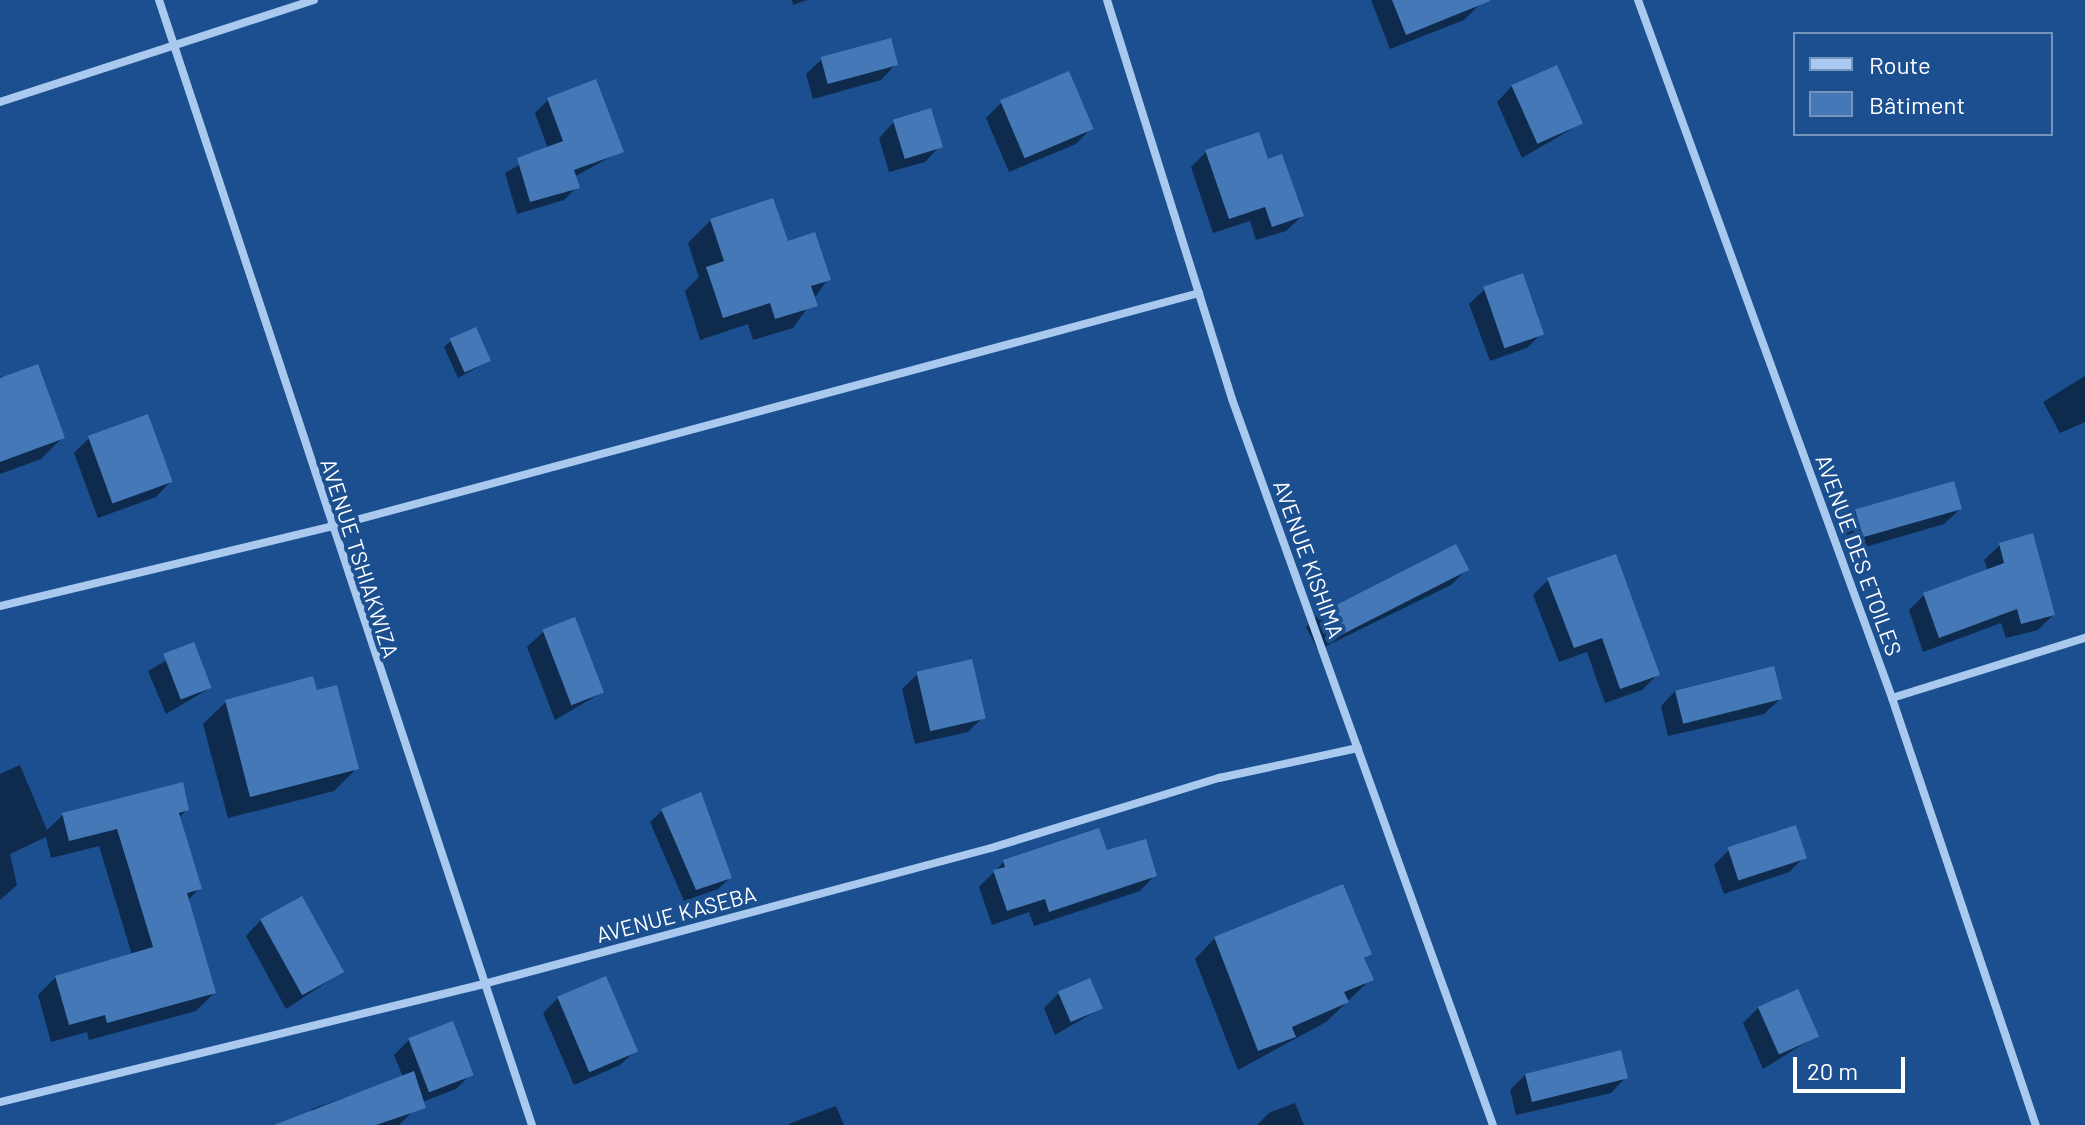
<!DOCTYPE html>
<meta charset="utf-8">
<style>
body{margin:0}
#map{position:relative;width:2085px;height:1125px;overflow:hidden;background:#1b4f8f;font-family:Barlow,sans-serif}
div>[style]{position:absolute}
.shadow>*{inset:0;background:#0007}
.building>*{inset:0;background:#4478b7;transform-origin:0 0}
.minor>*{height:8px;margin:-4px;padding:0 4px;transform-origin:4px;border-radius:4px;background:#a9c9ee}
span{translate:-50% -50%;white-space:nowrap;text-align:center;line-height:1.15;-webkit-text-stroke:8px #1b4f8f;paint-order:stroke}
.street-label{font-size:22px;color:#fff}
.legend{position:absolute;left:1793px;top:32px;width:260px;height:104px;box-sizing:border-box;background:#1b4f8f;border:2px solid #7695bc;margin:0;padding:10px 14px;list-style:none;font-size:24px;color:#fff}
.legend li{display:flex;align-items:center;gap:16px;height:40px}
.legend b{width:40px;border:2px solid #7695bc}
.scale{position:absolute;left:1793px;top:1057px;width:112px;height:36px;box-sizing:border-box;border:4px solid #fff;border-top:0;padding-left:10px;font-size:24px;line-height:28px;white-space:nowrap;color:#fff;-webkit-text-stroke:6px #1b4f8f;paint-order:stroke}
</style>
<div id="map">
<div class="shadow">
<i style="clip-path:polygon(792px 0,807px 0,793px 5px)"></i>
<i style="clip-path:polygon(1371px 0,1477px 0,1479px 5px,1464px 20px,1390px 49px)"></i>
<i style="clip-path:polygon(822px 59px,896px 64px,881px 80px,813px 99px,806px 74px)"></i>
<i style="clip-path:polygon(1512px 86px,1580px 124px,1522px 158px,1497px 102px)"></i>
<i style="clip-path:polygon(548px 100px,621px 151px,574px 177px,577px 187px,564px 200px,517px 214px,505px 173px,548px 149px,535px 113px)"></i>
<i style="clip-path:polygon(1001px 103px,1091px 128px,1076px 144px,1009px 172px,986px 118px)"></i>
<i style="clip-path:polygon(894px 122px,940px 146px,925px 162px,889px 172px,879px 138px)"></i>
<i style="clip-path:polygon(1207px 151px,1267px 161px,1302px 216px,1286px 231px,1256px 240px,1250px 221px,1213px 233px,1191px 167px)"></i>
<i style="clip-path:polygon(711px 220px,787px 243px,828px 279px,793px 328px,753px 340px,748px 324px,700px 340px,685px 291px,699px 277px,688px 243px)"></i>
<i style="clip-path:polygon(1485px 289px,1542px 333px,1527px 348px,1490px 361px,1469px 304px)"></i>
<i style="clip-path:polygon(452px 340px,489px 361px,458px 378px,444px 347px)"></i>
<i style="clip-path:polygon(0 376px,62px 438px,41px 459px,0 474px)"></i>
<i style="clip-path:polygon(2085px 376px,2085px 422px,2060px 433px,2043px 402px)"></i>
<i style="clip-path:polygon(89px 438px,171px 481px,156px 497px,98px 518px,74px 453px)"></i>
<i style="clip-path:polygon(1960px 509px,1944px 524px,1848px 552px,1841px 527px,1856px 511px)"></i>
<i style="clip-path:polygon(2000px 545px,2053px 615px,2038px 630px,2006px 638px,2001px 623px,1923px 652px,1909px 610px,1924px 595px,1988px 571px,1984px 560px)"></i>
<i style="clip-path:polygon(1466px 570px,1451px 585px,1318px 650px,1306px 627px,1321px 612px)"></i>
<i style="clip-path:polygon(1548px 580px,1657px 675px,1642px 690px,1605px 703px,1587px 652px,1559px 662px,1533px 595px)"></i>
<i style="clip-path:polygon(543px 632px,601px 693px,555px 720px,527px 647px)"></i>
<i style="clip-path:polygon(193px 645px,210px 688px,166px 714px,148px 671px)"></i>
<i style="clip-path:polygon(918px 674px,983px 717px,968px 732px,915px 744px,902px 689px)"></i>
<i style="clip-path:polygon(1676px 690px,1780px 699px,1764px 714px,1668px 736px,1661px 706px)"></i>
<i style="clip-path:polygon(315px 692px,357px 768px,334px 791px,228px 818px,203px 724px,226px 702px)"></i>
<i style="clip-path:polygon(20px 765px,47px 830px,63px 815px,187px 809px,179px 818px,200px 888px,187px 901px,214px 993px,196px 1011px,89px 1040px,87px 1032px,51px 1042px,38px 995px,56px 977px,132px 955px,99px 846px,51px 858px,46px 837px,10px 854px,17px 885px,0 900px,0 774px)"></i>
<i style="clip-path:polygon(662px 811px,730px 878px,718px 889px,684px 901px,650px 822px)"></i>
<i style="clip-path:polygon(1729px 850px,1804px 857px,1789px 872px,1724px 894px,1714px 865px)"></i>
<i style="clip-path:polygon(1106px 853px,1155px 875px,1140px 891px,1034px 926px,1029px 912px,992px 925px,979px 887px,1004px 862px)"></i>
<i style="clip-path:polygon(261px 920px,342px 972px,286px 1009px,246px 936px)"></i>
<i style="clip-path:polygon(1215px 938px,1370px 954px,1363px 960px,1371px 979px,1326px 1022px,1238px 1070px,1195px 959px)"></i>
<i style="clip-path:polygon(605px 978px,636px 1050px,620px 1065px,574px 1085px,543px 1013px,558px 998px)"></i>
<i style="clip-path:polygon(1060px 992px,1101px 1008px,1055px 1035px,1044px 1008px)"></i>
<i style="clip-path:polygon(1758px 1008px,1816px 1036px,1763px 1069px,1743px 1023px)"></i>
<i style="clip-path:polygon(409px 1040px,471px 1074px,456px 1089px,422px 1102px,399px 1125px,300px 1125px,312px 1109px,403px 1077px,394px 1055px)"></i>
<i style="clip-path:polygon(1526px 1074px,1626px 1077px,1611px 1093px,1516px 1115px,1510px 1090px)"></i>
<i style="clip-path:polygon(1295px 1103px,1304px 1125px,1257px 1125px,1269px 1113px)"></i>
<i style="clip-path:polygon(836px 1106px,844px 1125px,788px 1125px,791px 1123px)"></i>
</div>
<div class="building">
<i style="clip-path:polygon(1392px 0,1490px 0,1490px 1px,1406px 35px)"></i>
<i style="left:891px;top:38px;width:28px;height:73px;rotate:75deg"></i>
<i style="left:1557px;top:65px;width:64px;height:50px;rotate:66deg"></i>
<i style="left:1069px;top:71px;width:63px;height:75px;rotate:67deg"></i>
<i style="clip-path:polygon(596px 79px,624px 152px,574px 170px,580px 188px,530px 202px,517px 158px,563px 141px,547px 98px)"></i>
<i style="left:931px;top:108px;width:41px;height:40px;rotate:73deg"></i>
<i style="clip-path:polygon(1259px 132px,1268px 159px,1282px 154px,1304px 216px,1272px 227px,1265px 207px,1229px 219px,1205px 150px)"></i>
<i style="clip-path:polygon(773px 198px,788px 241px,815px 232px,831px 280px,811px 286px,818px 306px,775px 319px,770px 303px,723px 318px,706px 267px,724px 261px,710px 219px)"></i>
<i style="left:1523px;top:273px;width:65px;height:42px;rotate:71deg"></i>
<i style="left:476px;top:327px;width:37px;height:29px;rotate:66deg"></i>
<i style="clip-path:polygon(38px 364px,65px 438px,0 462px,0 378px)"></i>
<i style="left:148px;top:414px;width:72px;height:64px;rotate:70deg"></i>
<i style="left:1954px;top:481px;width:29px;height:103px;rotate:74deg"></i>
<i style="clip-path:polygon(2033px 533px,2055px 615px,2021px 624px,2017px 609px,1939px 638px,1923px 593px,2004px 563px,1999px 543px)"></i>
<i style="left:1456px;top:544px;width:29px;height:152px;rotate:63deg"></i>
<i style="clip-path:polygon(1616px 554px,1660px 675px,1620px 689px,1602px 638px,1574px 648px,1547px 578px)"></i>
<i style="left:575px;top:617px;width:81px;height:35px;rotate:69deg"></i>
<i style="left:194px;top:642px;width:49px;height:33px;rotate:69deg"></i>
<i style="left:972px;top:659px;width:61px;height:57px;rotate:77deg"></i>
<i style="left:1774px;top:666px;width:34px;height:102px;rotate:76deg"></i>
<i style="clip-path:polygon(313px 676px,317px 690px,337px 685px,359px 769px,250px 797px,225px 700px)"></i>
<i style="clip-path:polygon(183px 782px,189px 810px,179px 813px,202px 889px,187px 893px,216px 993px,107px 1023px,105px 1015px,69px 1025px,55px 976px,153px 947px,117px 829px,69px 841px,62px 813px)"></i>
<i style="clip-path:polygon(701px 792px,732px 878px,696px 890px,661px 809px)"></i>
<i style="left:1796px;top:825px;width:35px;height:72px;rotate:72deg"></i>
<i style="clip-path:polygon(1099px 828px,1107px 850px,1146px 839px,1157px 876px,1049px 912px,1045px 899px,1007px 911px,993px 870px,1005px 867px,1003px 860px)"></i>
<i style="clip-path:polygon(1343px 884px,1372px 954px,1364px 958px,1374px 980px,1344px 992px,1349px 1002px,1292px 1027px,1296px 1037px,1258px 1051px,1214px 937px)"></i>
<i style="left:302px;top:896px;width:87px;height:48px;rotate:61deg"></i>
<i style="left:606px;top:976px;width:82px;height:53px;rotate:67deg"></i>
<i style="left:1090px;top:978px;width:33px;height:35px;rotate:67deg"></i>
<i style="left:1798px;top:989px;width:52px;height:44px;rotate:66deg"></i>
<i style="left:453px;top:1021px;width:58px;height:48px;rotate:69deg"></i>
<i style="left:1621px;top:1050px;width:29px;height:99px;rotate:76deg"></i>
<i style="clip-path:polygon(414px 1071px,426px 1108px,376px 1125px,274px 1125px)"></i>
</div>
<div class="minor">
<i style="left:159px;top:0;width:1185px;rotate:71.66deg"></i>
<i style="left:1107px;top:0;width:418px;rotate:72.6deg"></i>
<i style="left:1232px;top:399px;width:771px;rotate:70.23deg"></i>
<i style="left:1638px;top:0;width:743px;rotate:70deg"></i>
<i style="left:1892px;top:698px;width:451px;rotate:71.4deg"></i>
<i style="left:0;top:102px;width:330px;rotate:-18deg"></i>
<i style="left:0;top:606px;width:339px;rotate:-13.5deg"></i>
<i style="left:330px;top:527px;width:900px;rotate:-15.07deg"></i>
<i style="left:1892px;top:698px;width:202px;rotate:-17.3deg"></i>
<i style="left:0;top:1102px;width:494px;rotate:-13.7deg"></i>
<i style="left:480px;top:985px;width:529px;rotate:-15.01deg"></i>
<i style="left:991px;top:848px;width:239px;rotate:-17.1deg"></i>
<i style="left:1219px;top:778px;width:142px;rotate:-12.2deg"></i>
</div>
<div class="street-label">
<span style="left:1859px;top:555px;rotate:70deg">AVENUE DES ETOILES</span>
<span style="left:360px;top:558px;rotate:72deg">AVENUE TSHIAKWIZA</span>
<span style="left:1309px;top:559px;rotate:70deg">AVENUE KISHIMA</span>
<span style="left:676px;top:914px;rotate:-15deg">AVENUE KASEBA</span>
</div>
<ul class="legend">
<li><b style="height:10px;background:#a9c9ee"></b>Route</li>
<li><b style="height:22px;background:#4478b7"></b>Bâtiment</li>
</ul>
<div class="scale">20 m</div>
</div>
